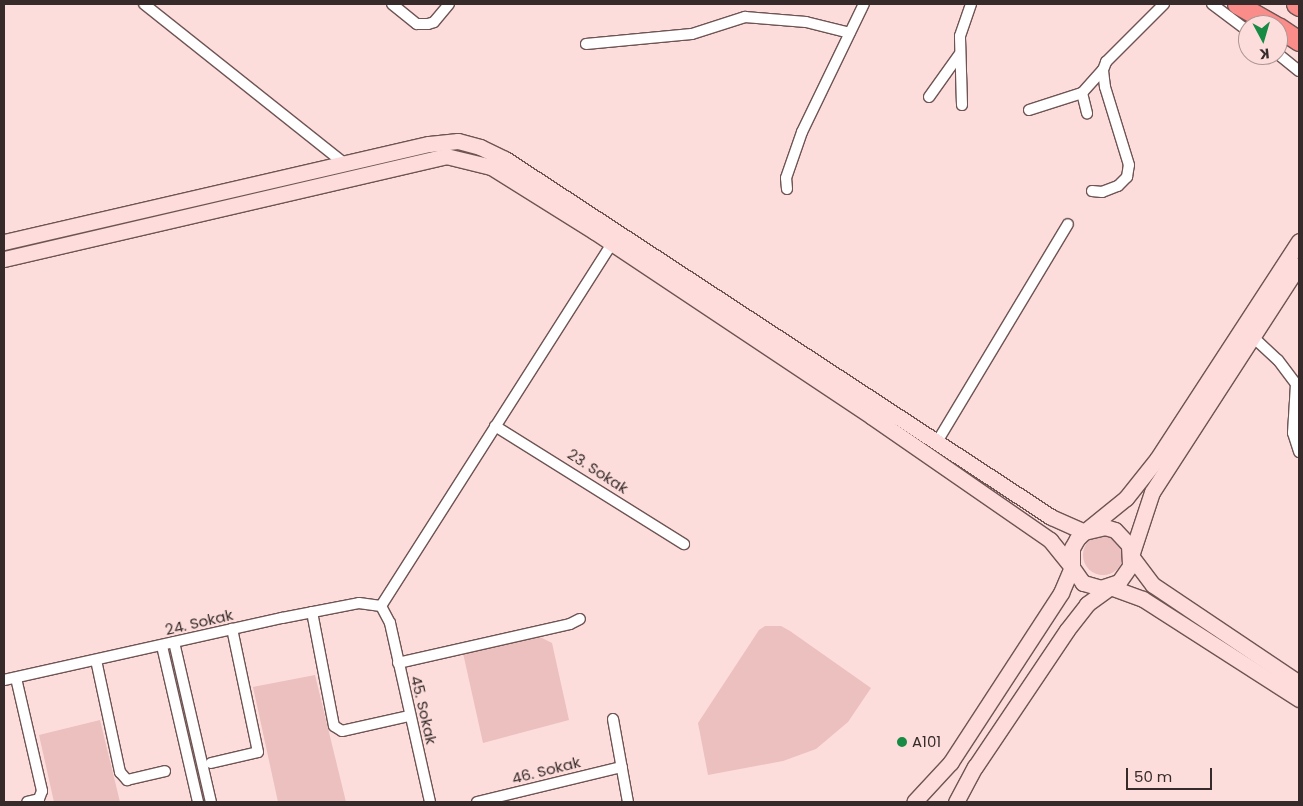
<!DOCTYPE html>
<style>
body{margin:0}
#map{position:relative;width:1303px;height:806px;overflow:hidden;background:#fcdddb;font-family:Poppins,sans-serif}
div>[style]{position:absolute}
.green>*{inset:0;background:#ebc0be}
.round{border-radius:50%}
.roads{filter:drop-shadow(1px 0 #6e5453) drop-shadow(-1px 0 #6e5453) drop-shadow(0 1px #6e5453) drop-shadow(0 -1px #6e5453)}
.street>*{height:10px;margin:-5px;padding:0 5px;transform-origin:5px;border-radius:5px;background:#fff}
.secondary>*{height:15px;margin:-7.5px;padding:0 7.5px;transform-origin:7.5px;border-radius:7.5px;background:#fedcdc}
.highway>*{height:19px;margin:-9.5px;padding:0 9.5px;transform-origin:9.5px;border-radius:9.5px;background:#fa8c8a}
.dots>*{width:14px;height:14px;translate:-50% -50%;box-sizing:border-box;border:2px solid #fcdddb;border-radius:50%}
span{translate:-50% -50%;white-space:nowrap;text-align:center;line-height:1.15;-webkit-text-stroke:4px #fcdddb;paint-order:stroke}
.street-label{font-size:15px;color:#362b2a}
.poi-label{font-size:15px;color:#362b2a}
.left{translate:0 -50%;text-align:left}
.frame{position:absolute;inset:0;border:5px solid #362b2a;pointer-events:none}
.north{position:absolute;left:1238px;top:15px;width:50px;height:50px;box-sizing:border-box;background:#fcdddb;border:1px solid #ad9694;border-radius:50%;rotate:174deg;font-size:14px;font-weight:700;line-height:20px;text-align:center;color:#362b2a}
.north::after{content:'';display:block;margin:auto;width:18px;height:22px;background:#178a43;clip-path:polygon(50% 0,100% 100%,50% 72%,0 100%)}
.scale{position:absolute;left:1126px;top:768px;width:86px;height:22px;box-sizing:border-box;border:2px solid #362b2a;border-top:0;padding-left:6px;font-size:15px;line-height:18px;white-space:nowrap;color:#362b2a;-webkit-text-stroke:4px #fcdddb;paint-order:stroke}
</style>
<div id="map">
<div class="green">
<i class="round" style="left:1083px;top:535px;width:40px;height:40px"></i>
<i style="clip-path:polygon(765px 626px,781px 626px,790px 631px,871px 688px,848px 722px,816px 749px,783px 761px,708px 775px,698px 723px,759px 630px)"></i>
<i style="clip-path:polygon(540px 637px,552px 643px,569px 720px,483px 743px,463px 653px)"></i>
<i style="clip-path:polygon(315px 675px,346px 802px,278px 802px,253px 687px)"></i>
<i style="clip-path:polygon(100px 720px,120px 802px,54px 802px,39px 735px)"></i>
</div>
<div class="roads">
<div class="street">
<i style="left:144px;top:4px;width:256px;rotate:38.5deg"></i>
<i style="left:392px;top:4px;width:32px;rotate:39deg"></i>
<i style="left:417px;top:24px;width:11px"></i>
<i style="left:428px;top:24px;width:6px;rotate:-18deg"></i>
<i style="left:434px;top:22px;width:23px;rotate:-50deg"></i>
<i style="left:1212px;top:4px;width:45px;rotate:36.9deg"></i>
<i style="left:586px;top:44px;width:106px;rotate:-5.4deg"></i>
<i style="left:692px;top:34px;width:56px;rotate:-17.8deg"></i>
<i style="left:745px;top:17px;width:61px;rotate:4.7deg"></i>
<i style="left:806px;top:22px;width:45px;rotate:14deg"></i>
<i style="left:1278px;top:54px;width:27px;rotate:39deg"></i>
<i style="left:1082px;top:93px;width:21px;rotate:76deg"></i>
<i style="left:929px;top:97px;width:52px;rotate:-54.5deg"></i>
<i style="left:962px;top:105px;width:69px;rotate:-91.7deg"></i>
<i style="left:960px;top:36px;width:34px;rotate:-71deg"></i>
<i style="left:1029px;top:110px;width:56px;rotate:-17.8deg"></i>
<i style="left:1082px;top:93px;width:31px;rotate:-48deg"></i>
<i style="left:787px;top:189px;width:11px;rotate:-95deg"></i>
<i style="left:786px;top:178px;width:49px;rotate:-70.8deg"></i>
<i style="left:802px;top:132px;width:142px;rotate:-64.2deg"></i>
<i style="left:1092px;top:191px;width:10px;rotate:6deg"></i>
<i style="left:1102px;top:192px;width:17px;rotate:-21deg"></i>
<i style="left:1118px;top:186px;width:13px;rotate:-45deg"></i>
<i style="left:1127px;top:177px;width:12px;rotate:-81deg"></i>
<i style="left:1129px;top:165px;width:82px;rotate:-107.1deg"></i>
<i style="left:1105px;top:87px;width:17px;rotate:-97deg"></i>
<i style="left:1103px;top:70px;width:9px;rotate:-69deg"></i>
<i style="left:1106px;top:62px;width:82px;rotate:-45deg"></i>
<i style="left:1253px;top:337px;width:34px;rotate:43deg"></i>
<i style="left:1278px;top:360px;width:30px;rotate:53deg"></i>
<i style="left:1296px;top:384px;width:49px;rotate:93.5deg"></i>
<i style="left:1293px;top:433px;width:20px;rotate:72deg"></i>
<i style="left:495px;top:426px;width:223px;rotate:32deg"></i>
<i style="left:937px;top:442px;width:254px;rotate:-59deg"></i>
<i style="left:381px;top:606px;width:430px;rotate:-57.5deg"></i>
<i style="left:312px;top:612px;width:116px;rotate:79.1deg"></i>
<i style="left:334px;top:726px;width:9px;rotate:32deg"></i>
<i style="left:342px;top:731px;width:69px;rotate:-12.6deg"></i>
<i style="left:174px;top:642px;width:164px;rotate:77deg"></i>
<i style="left:162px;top:646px;width:160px;rotate:77deg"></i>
<i style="left:96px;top:660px;width:115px;rotate:77.9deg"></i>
<i style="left:120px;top:772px;width:11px;rotate:49deg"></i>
<i style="left:127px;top:780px;width:39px;rotate:-13deg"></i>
<i style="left:398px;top:663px;width:176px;rotate:-12.8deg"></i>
<i style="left:570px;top:624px;width:11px;rotate:-27deg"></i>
<i style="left:16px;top:678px;width:116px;rotate:77deg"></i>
<i style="left:42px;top:791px;width:9px;rotate:111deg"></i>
<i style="left:39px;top:799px;width:12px;rotate:166deg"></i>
<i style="left:4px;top:680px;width:285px;rotate:-12.6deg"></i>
<i style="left:282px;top:618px;width:78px;rotate:-11deg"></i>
<i style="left:359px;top:603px;width:22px;rotate:8deg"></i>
<i style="left:381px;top:606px;width:19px;rotate:62deg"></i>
<i style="left:390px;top:623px;width:183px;rotate:77.4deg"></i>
<i style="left:613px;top:719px;width:84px;rotate:79.8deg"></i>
<i style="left:211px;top:763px;width:48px;rotate:-13.2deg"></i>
<i style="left:258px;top:752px;width:126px;rotate:-101.9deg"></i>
<i style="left:477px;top:802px;width:149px;rotate:-13.6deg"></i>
</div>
<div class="secondary">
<i style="left:4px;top:242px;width:436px;rotate:-13deg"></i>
<i style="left:429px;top:144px;width:29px;rotate:-6deg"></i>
<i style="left:458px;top:141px;width:23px;rotate:15deg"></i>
<i style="left:480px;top:147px;width:28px;rotate:26deg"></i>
<i style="left:505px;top:159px;width:653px;rotate:33.25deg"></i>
<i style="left:1051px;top:517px;width:36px;rotate:24deg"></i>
<i style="left:1084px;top:532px;width:22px;rotate:-13deg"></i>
<i style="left:1105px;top:527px;width:10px;rotate:17deg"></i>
<i style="left:1115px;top:530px;width:21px;rotate:47deg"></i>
<i style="left:1129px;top:545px;width:21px;rotate:87deg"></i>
<i style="left:1130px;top:566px;width:19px;rotate:125deg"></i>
<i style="left:1119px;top:582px;width:19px;rotate:162deg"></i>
<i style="left:1101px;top:588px;width:19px;rotate:-164deg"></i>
<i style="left:1083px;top:583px;width:19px;rotate:-125deg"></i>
<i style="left:1072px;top:567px;width:19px;rotate:-90deg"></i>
<i style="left:1072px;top:548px;width:10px;rotate:-61deg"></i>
<i style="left:1077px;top:539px;width:10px;rotate:-45deg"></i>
<i style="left:1084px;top:532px;width:54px;rotate:-39deg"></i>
<i style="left:1126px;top:498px;width:50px;rotate:-51.5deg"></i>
<i style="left:1157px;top:459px;width:260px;rotate:-56.9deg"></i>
<i style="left:4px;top:259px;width:454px;rotate:-13.1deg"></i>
<i style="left:446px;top:156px;width:46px;rotate:13.7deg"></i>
<i style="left:491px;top:167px;width:123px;rotate:32deg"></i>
<i style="left:595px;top:232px;width:332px;rotate:33.7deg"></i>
<i style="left:871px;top:416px;width:218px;rotate:34.7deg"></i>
<i style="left:1050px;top:540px;width:35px;rotate:51deg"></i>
<i style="left:1072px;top:567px;width:28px;rotate:113deg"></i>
<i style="left:1061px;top:593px;width:202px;rotate:123.1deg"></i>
<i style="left:951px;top:762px;width:54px;rotate:132.8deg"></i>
<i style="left:1299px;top:265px;width:270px;rotate:122.9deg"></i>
<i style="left:1152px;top:492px;width:67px;rotate:108.2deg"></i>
<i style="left:1131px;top:556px;width:36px;rotate:53deg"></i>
<i style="left:1153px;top:585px;width:176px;rotate:33.9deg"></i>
<i style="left:956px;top:802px;width:40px;rotate:-62deg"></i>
<i style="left:975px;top:767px;width:165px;rotate:-56.1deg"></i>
<i style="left:1067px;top:630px;width:33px;rotate:-52deg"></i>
<i style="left:1087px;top:604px;width:29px;rotate:-36deg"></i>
<i style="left:1110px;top:587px;width:35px;rotate:20deg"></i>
<i style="left:1143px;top:599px;width:185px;rotate:32.7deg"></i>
</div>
<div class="highway">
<i style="left:1237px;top:4px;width:43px;rotate:29.6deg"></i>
<i style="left:1296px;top:4px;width:4px;rotate:34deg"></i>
<i style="left:1278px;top:27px;width:25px;rotate:34deg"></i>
</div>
</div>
<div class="dots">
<i style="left:902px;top:742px;background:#178a43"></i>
</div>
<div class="street-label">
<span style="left:598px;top:471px;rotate:33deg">23. Sokak</span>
<span style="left:199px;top:622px;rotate:-13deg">24. Sokak</span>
<span style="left:424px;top:710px;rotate:77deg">45. Sokak</span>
<span style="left:546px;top:770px;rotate:-14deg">46. Sokak</span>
</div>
<div class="poi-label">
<span class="left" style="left:912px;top:742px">A101</span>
</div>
<div class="frame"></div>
<div class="north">K</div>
<div class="scale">50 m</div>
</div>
